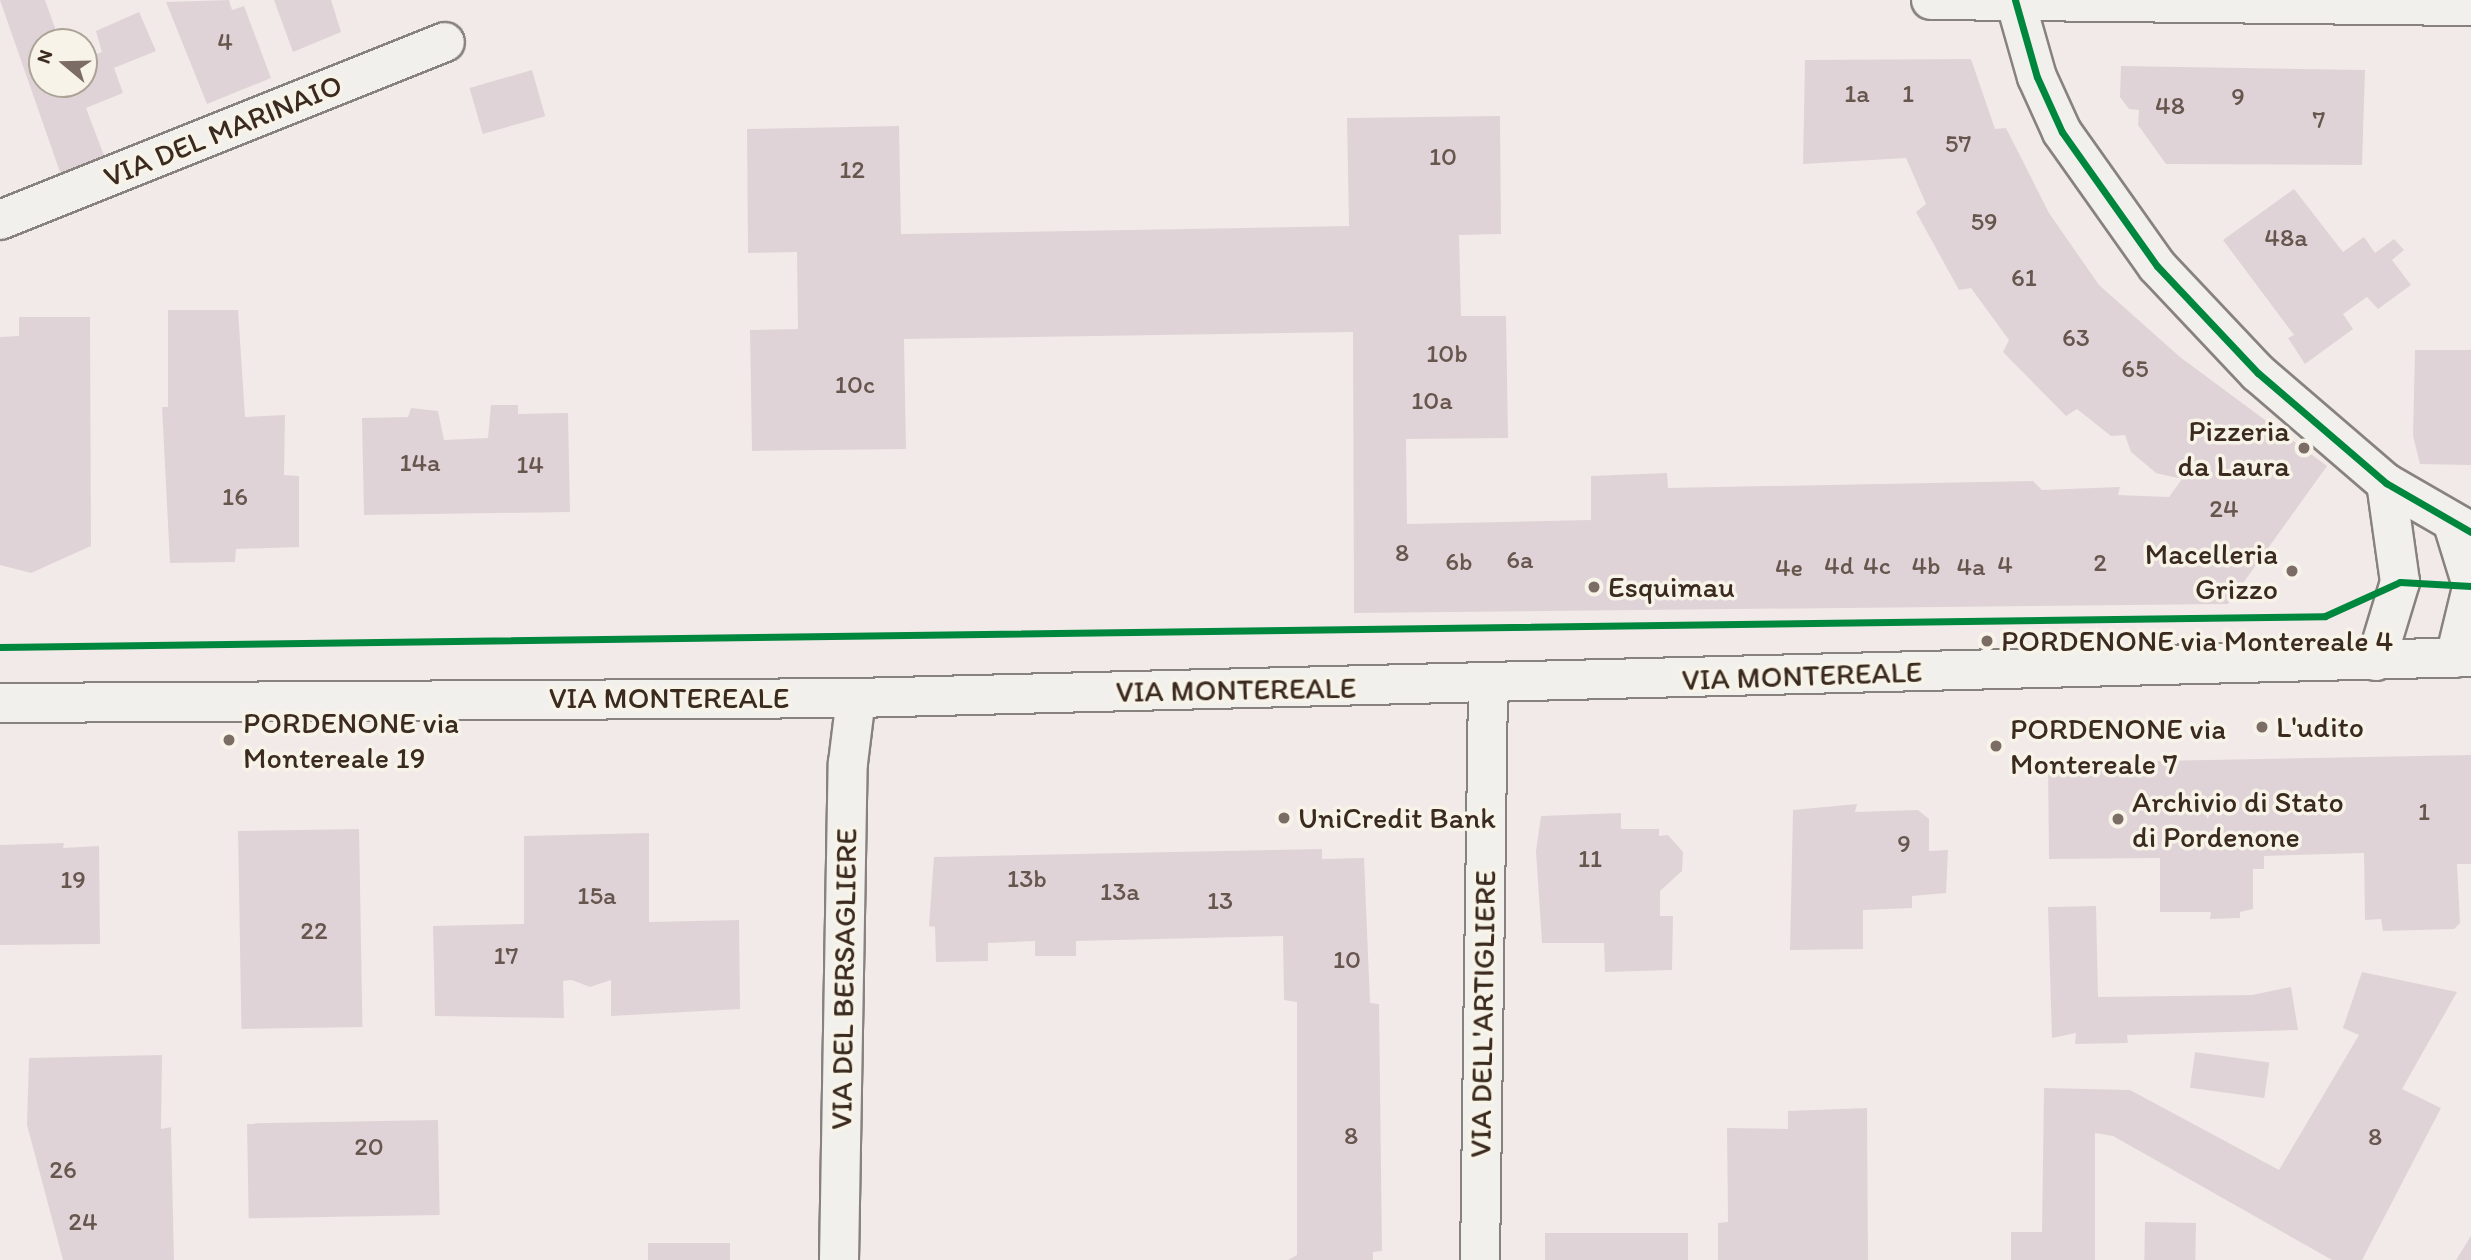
<!DOCTYPE html>
<style>
body{margin:0}
#map{position:relative;width:2471px;height:1260px;overflow:hidden;background:#f2eae8;font-family:Itim,sans-serif}
div>[style]{position:absolute}
.building>*{inset:0;background:#e0d3d7;transform-origin:0 0}
.roads{filter:drop-shadow(2px 0 #88827e) drop-shadow(-2px 0 #88827e) drop-shadow(0 2px #88827e) drop-shadow(0 -2px #88827e)}
.minor>*{height:38px;margin:-19px;padding:0 19px;transform-origin:19px;border-radius:19px;background:#f2f0ec}
.tertiary>*{height:38px;margin:-19px;padding:0 19px;transform-origin:19px;border-radius:19px;background:#f2f0ec}
.secondary>*{height:38px;margin:-19px;padding:0 19px;transform-origin:19px;border-radius:19px;background:#f2f0ec}
.cycleway>*{height:7px;margin:-3.5px;padding:0 3.5px;transform-origin:3.5px;border-radius:3.5px;background:#00873e}
.dots>*{width:19px;height:19px;translate:-50% -50%;box-sizing:border-box;border:4px solid #f7f3e8;border-radius:50%}
span{translate:-50% -50%;white-space:nowrap;text-align:center;line-height:1.15;-webkit-text-stroke:7px #f7f3e8;paint-order:stroke}
.number-label{font-size:26px;color:#66564e}
.number-label span{-webkit-text-stroke-width:0}
.street-label{font-size:30px;color:#3b2a1e}
.poi-label{font-size:30px;color:#3b2a1e}
.right{translate:-100% -50%;text-align:right}
.left{translate:0 -50%;text-align:left}
.north{position:absolute;left:28px;top:28px;width:70px;height:70px;box-sizing:border-box;background:#f7f3e8;border:2px solid #aca397;border-radius:50%;rotate:289deg;font-size:19px;font-weight:700;line-height:28px;text-align:center;color:#3b2a1e}
.north::after{content:'';display:block;margin:auto;width:24px;height:32px;background:#7b6d65;clip-path:polygon(50% 0,100% 100%,50% 72%,0 100%)}
</style>
<div id="map">
<div class="building">
<i style="clip-path:polygon(0 0,45px 0,60px 42px,42px 42px,42px 84px,84px 84px,84px 59px,102px 52px,96px 31px,139px 12px,156px 51px,114px 68px,123px 93px,86px 108px,105px 158px,61px 175px)"></i>
<i style="clip-path:polygon(229px 0,232px 10px,244px 6px,271px 78px,207px 104px,166px 2px)"></i>
<i style="clip-path:polygon(274px 0,331px 0,341px 32px,293px 52px)"></i>
<i style="clip-path:polygon(1971px 59px,1995px 129px,2006px 128px,2049px 213px,2099px 285px,2180px 357px,2327px 466px,2228px 604px,1354px 613px,1353px 332px,904px 339px,906px 449px,752px 451px,750px 330px,798px 329px,797px 252px,748px 253px,747px 129px,899px 126px,901px 234px,1349px 226px,1347px 118px,1500px 116px,1501px 234px,1459px 235px,1461px 316px,1506px 316px,1508px 438px,1406px 439px,1407px 524px,1591px 520px,1591px 476px,1667px 473px,1668px 488px,2033px 481px,2042px 490px,2120px 487px,2118px 495px,2169px 497px,2182px 479px,2156px 473px,2131px 452px,2125px 435px,2111px 436px,2077px 409px,2066px 416px,2003px 352px,2009px 340px,1971px 288px,1959px 290px,1916px 212px,1926px 204px,1906px 158px,1803px 164px,1805px 60px)"></i>
<i style="clip-path:polygon(2121px 66px,2365px 70px,2362px 165px,2166px 164px,2138px 125px,2139px 110px,2129px 109px,2120px 97px)"></i>
<i style="left:532px;top:70px;width:48px;height:65px;rotate:74deg"></i>
<i style="clip-path:polygon(2294px 189px,2343px 252px,2364px 237px,2375px 253px,2394px 239px,2404px 250px,2392px 260px,2411px 285px,2378px 309px,2367px 297px,2343px 314px,2353px 329px,2305px 364px,2288px 338px,2294px 335px,2223px 240px)"></i>
<i style="clip-path:polygon(168px 310px,238px 310px,245px 417px,285px 415px,284px 475px,299px 476px,299px 547px,236px 549px,235px 562px,170px 563px,162px 407px,168px 407px)"></i>
<i style="clip-path:polygon(19px 317px,90px 317px,91px 546px,31px 573px,0 565px,0 337px,19px 336px)"></i>
<i style="clip-path:polygon(2415px 350px,2471px 350px,2471px 465px,2420px 464px,2413px 436px)"></i>
<i style="clip-path:polygon(491px 405px,518px 405px,518px 414px,568px 413px,570px 512px,364px 515px,362px 418px,408px 417px,411px 408px,438px 411px,444px 440px,488px 438px)"></i>
<i style="clip-path:polygon(2471px 755px,2471px 864px,2457px 864px,2460px 923px,2454px 929px,2383px 931px,2381px 919px,2365px 920px,2364px 853px,2264px 856px,2264px 869px,2253px 869px,2253px 909px,2240px 912px,2240px 918px,2210px 919px,2211px 912px,2160px 912px,2160px 858px,2049px 859px,2048px 763px)"></i>
<i style="clip-path:polygon(1857px 804px,1855px 812px,1918px 810px,1929px 819px,1929px 851px,1948px 850px,1946px 893px,1912px 896px,1912px 908px,1863px 910px,1863px 949px,1790px 950px,1793px 810px)"></i>
<i style="clip-path:polygon(1621px 813px,1621px 829px,1659px 829px,1659px 836px,1668px 835px,1683px 852px,1682px 871px,1660px 891px,1660px 916px,1673px 916px,1672px 970px,1605px 972px,1604px 943px,1542px 943px,1536px 851px,1541px 816px)"></i>
<i style="left:359px;top:829px;width:198px;height:121px;rotate:89deg"></i>
<i style="clip-path:polygon(649px 833px,649px 922px,739px 920px,740px 1009px,611px 1016px,611px 980px,590px 987px,572px 980px,563px 981px,564px 1018px,435px 1016px,433px 926px,524px 924px,524px 836px)"></i>
<i style="clip-path:polygon(64px 843px,63px 848px,99px 846px,100px 944px,0 945px,0 845px)"></i>
<i style="clip-path:polygon(1322px 849px,1322px 859px,1364px 858px,1370px 1003px,1379px 1004px,1382px 1251px,1373px 1252px,1373px 1260px,1288px 1260px,1297px 1255px,1297px 1002px,1284px 1000px,1283px 936px,1076px 941px,1076px 956px,1035px 956px,1035px 941px,988px 943px,988px 961px,936px 962px,935px 927px,929px 926px,934px 857px)"></i>
<i style="clip-path:polygon(2096px 906px,2098px 997px,2252px 995px,2291px 987px,2298px 1030px,2127px 1035px,2128px 1043px,2075px 1044px,2076px 1033px,2052px 1038px,2048px 907px)"></i>
<i style="clip-path:polygon(2362px 972px,2457px 992px,2402px 1089px,2441px 1108px,2362px 1260px,2332px 1260px,2113px 1136px,2095px 1133px,2095px 1260px,2011px 1260px,2011px 1232px,2042px 1232px,2044px 1088px,2130px 1090px,2279px 1170px,2359px 1035px,2343px 1028px)"></i>
<i style="left:2195px;top:1052px;width:75px;height:36px;rotate:8deg"></i>
<i style="clip-path:polygon(162px 1055px,161px 1129px,171px 1127px,174px 1260px,63px 1260px,27px 1125px,29px 1058px)"></i>
<i style="clip-path:polygon(1867px 1108px,1868px 1260px,1718px 1260px,1718px 1223px,1728px 1222px,1727px 1128px,1788px 1129px,1788px 1111px)"></i>
<i style="left:438px;top:1120px;width:95px;height:191px;rotate:89deg"></i>
<i style="left:2145px;top:1222px;width:51px;height:38px;rotate:1deg"></i>
<i style="left:1545px;top:1233px;width:143px;height:27px"></i>
<i style="clip-path:polygon(2471px 1236px,2471px 1260px,2456px 1260px)"></i>
<i style="left:730px;top:1243px;width:17px;height:82px;rotate:90deg"></i>
</div>
<div class="roads">
<div class="minor">
<i style="left:1931px;top:0;width:540px;rotate:0.64deg"></i>
<i style="left:0;top:220px;width:479px;rotate:-21.8deg"></i>
<i style="left:839px;top:1260px;width:497px;rotate:-89deg"></i>
<i style="left:848px;top:763px;width:65px;rotate:-83deg"></i>
<i style="left:1480px;top:1260px;width:575px;rotate:-89.2deg"></i>
</div>
<div class="tertiary">
<i style="left:2015px;top:0;width:80px;rotate:74.1deg"></i>
<i style="left:2037px;top:77px;width:60px;rotate:65.6deg"></i>
<i style="left:2062px;top:132px;width:164px;rotate:54.7deg"></i>
<i style="left:2157px;top:266px;width:147px;rotate:46.7deg"></i>
<i style="left:2258px;top:373px;width:169px;rotate:40.7deg"></i>
<i style="left:2386px;top:483px;width:98px;rotate:30deg"></i>
<i style="left:2453px;top:524px;width:61px;rotate:72.8deg"></i>
<i style="left:2455px;top:658px;width:68px;rotate:-76.4deg"></i>
<i style="left:2376px;top:661px;width:83px;rotate:-73.1deg"></i>
<i style="left:2400px;top:582px;width:100px;rotate:-98deg"></i>
</div>
<div class="secondary">
<i style="left:0;top:703px;width:856px;rotate:-0.33deg"></i>
<i style="left:856px;top:698px;width:1616px;rotate:-1.45deg"></i>
</div>
</div>
<div class="cycleway">
<i style="left:2015px;top:0;width:80px;rotate:74.1deg"></i>
<i style="left:2037px;top:77px;width:60px;rotate:65.6deg"></i>
<i style="left:2062px;top:132px;width:164px;rotate:54.7deg"></i>
<i style="left:2157px;top:266px;width:147px;rotate:46.7deg"></i>
<i style="left:2258px;top:373px;width:169px;rotate:40.7deg"></i>
<i style="left:2386px;top:483px;width:98px;rotate:30deg"></i>
<i style="left:0;top:647px;width:2325px;rotate:-0.76deg"></i>
<i style="left:2325px;top:616px;width:82px;rotate:-24.4deg"></i>
<i style="left:2400px;top:582px;width:71px;rotate:3.2deg"></i>
</div>
<div class="dots">
<i style="left:2304px;top:448px;background:#7b6d65"></i>
<i style="left:2292px;top:571px;background:#7b6d65"></i>
<i style="left:1594px;top:587px;background:#7b6d65"></i>
<i style="left:1987px;top:641px;background:#7b6d65"></i>
<i style="left:2262px;top:727px;background:#7b6d65"></i>
<i style="left:229px;top:740px;background:#7b6d65"></i>
<i style="left:1996px;top:746px;background:#7b6d65"></i>
<i style="left:1284px;top:818px;background:#7b6d65"></i>
<i style="left:2118px;top:819px;background:#7b6d65"></i>
</div>
<div class="number-label">
<span style="left:225px;top:42px">4</span>
<span style="left:1857px;top:94px">1a</span>
<span style="left:1908px;top:94px">1</span>
<span style="left:2238px;top:97px">9</span>
<span style="left:2170px;top:106px">48</span>
<span style="left:2319px;top:120px">7</span>
<span style="left:1958px;top:144px">57</span>
<span style="left:1443px;top:157px">10</span>
<span style="left:852px;top:170px">12</span>
<span style="left:1984px;top:222px">59</span>
<span style="left:2286px;top:238px">48a</span>
<span style="left:2024px;top:278px">61</span>
<span style="left:2076px;top:338px">63</span>
<span style="left:1447px;top:354px">10b</span>
<span style="left:2135px;top:369px">65</span>
<span style="left:855px;top:385px">10c</span>
<span style="left:1432px;top:401px">10a</span>
<span style="left:420px;top:463px">14a</span>
<span style="left:530px;top:465px">14</span>
<span style="left:235px;top:497px">16</span>
<span style="left:2224px;top:509px">24</span>
<span style="left:1402px;top:553px">8</span>
<span style="left:1520px;top:560px">6a</span>
<span style="left:1459px;top:562px">6b</span>
<span style="left:2100px;top:563px">2</span>
<span style="left:2005px;top:565px">4</span>
<span style="left:1839px;top:566px">4d</span>
<span style="left:1877px;top:566px">4c</span>
<span style="left:1926px;top:566px">4b</span>
<span style="left:1971px;top:567px">4a</span>
<span style="left:1789px;top:568px">4e</span>
<span style="left:2424px;top:812px">1</span>
<span style="left:1904px;top:844px">9</span>
<span style="left:1590px;top:859px">11</span>
<span style="left:1027px;top:879px">13b</span>
<span style="left:73px;top:880px">19</span>
<span style="left:1120px;top:892px">13a</span>
<span style="left:597px;top:896px">15a</span>
<span style="left:1220px;top:901px">13</span>
<span style="left:314px;top:931px">22</span>
<span style="left:506px;top:956px">17</span>
<span style="left:1347px;top:960px">10</span>
<span style="left:1351px;top:1136px">8</span>
<span style="left:2375px;top:1137px">8</span>
<span style="left:369px;top:1147px">20</span>
<span style="left:63px;top:1170px">26</span>
<span style="left:83px;top:1222px">24</span>
</div>
<div class="street-label">
<span style="left:223px;top:131px;rotate:-22deg">VIA DEL MARINAIO</span>
<span style="left:1802px;top:676px;rotate:-2deg">VIA MONTEREALE</span>
<span style="left:1236px;top:690px;rotate:-1deg">VIA MONTEREALE</span>
<span style="left:669px;top:698px">VIA MONTEREALE</span>
<span style="left:844px;top:979px;rotate:-89deg">VIA DEL BERSAGLIERE</span>
<span style="left:1483px;top:1014px;rotate:-89deg">VIA DELL'ARTIGLIERE</span>
</div>
<div class="poi-label">
<span class="right" style="left:2290px;top:448px">Pizzeria<br>da Laura</span>
<span class="right" style="left:2278px;top:571px">Macelleria<br>Grizzo</span>
<span class="left" style="left:1608px;top:587px">Esquimau</span>
<span class="left" style="left:2001px;top:641px">PORDENONE via Montereale 4</span>
<span class="left" style="left:243px;top:740px">PORDENONE via<br>Montereale 19</span>
<span class="left" style="left:2276px;top:727px">L'udito</span>
<span class="left" style="left:2010px;top:746px">PORDENONE via<br>Montereale 7</span>
<span class="left" style="left:2132px;top:819px">Archivio di Stato<br>di Pordenone</span>
<span class="left" style="left:1298px;top:818px">UniCredit Bank</span>
</div>
<div class="north">N</div>
</div>
